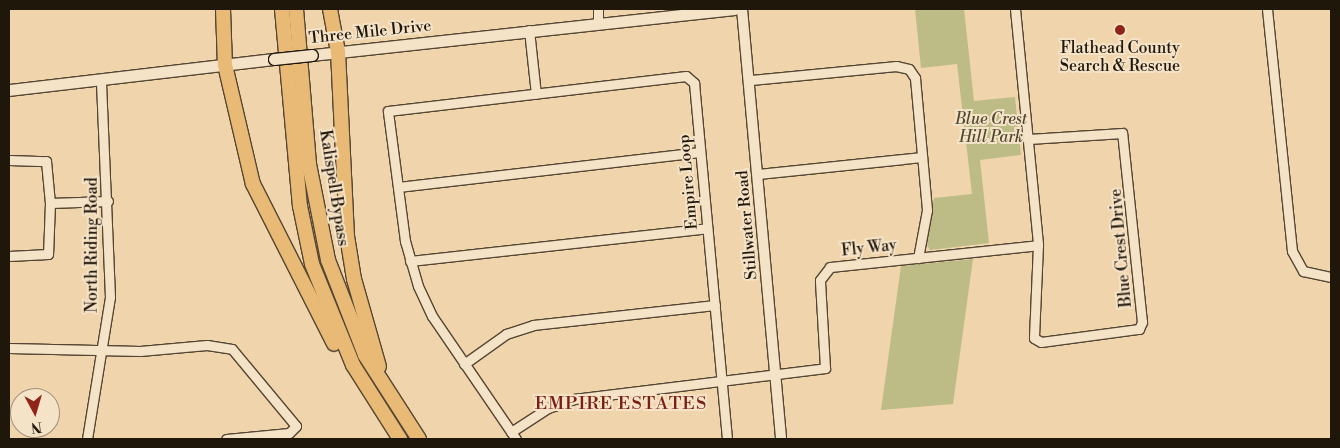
<!DOCTYPE html>
<style>
body{margin:0}
#map{position:relative;width:1340px;height:448px;overflow:hidden;background:#f0d4ab;font-family:"Libre Bodoni",serif}
div>[style]{position:absolute}
.green>*{inset:0;background:#bdbc86}
.roads{filter:drop-shadow(1px 0 #544633) drop-shadow(-1px 0 #544633) drop-shadow(0 1px #544633) drop-shadow(0 -1px #544633)}
.minor>*{height:9px;margin:-4.5px;padding:0 4.5px;transform-origin:4.5px;border-radius:4.5px;background:#f5e3c8}
.tertiary>*{height:10px;margin:-5px;padding:0 5px;transform-origin:5px;border-radius:5px;background:#f5e3c8}
.secondary>*{height:11px;margin:-5.5px;padding:0 5.5px;transform-origin:5.5px;border-radius:5.5px;background:#f5e3c8}
.trunk>*{height:14px;margin:-7px;padding:0 7px;transform-origin:7px;border-radius:7px;background:#e8ba76}
.bridges{filter:drop-shadow(1px 0 #20170b) drop-shadow(-1px 0 #20170b) drop-shadow(0 1px #20170b) drop-shadow(0 -1px #20170b)}
.secondary-bridge>*{height:11px;margin:-5.5px;padding:0 5.5px;transform-origin:5.5px;border-radius:5.5px;background:#f5e3c8}
.dots>*{width:14px;height:14px;translate:-50% -50%;box-sizing:border-box;border:2px solid #f5e3c8;border-radius:50%}
span{translate:-50% -50%;white-space:nowrap;text-align:center;line-height:1.15;-webkit-text-stroke:4px #f5e3c8;paint-order:stroke}
.street-label{font-size:16px;color:#20170b}
.poi-label{font-size:16px;color:#20170b}
.park-label{font-size:16px;color:#4f4930;font-style:italic}
.neighbourhood-label{font-size:18px;color:#7a1f14;letter-spacing:1px}
.frame{position:absolute;inset:0;border:10px solid #20170b;pointer-events:none}
.north{position:absolute;left:10px;top:388px;width:50px;height:50px;box-sizing:border-box;background:#f5e3c8;border:1px solid #a0917c;border-radius:50%;rotate:174deg;font-size:14px;font-weight:700;line-height:20px;text-align:center;color:#20170b}
.north::after{content:'';display:block;margin:auto;width:18px;height:22px;background:#8f2418;clip-path:polygon(50% 0,100% 100%,50% 72%,0 100%)}
</style>
<div id="map">
<div class="green">
<i style="clip-path:polygon(915px 9px,964px 9px,974px 101px,1015px 97px,1021px 155px,980px 160px,989px 243px,930px 250px,927px 245px,934px 198px,972px 194px,957px 64px,921px 68px)"></i>
<i style="clip-path:polygon(973px 259px,953px 404px,881px 410px,901px 266px)"></i>
</div>
<div class="roads">
<div class="minor">
<i style="left:598px;top:9px;width:14px;rotate:90deg"></i>
<i style="left:1015px;top:9px;width:237px;rotate:84.4deg"></i>
<i style="left:1038px;top:245px;width:93px;rotate:92.5deg"></i>
<i style="left:1034px;top:338px;width:8px;rotate:30deg"></i>
<i style="left:1041px;top:342px;width:99px;rotate:-7.6deg"></i>
<i style="left:1139px;top:329px;width:8px;rotate:-67deg"></i>
<i style="left:1142px;top:322px;width:190px;rotate:-96deg"></i>
<i style="left:1122px;top:133px;width:93px;rotate:176.3deg"></i>
<i style="left:1267px;top:9px;width:243px;rotate:84.1deg"></i>
<i style="left:1292px;top:251px;width:23px;rotate:61deg"></i>
<i style="left:1303px;top:271px;width:29px;rotate:12deg"></i>
<i style="left:529px;top:30px;width:64px;rotate:83.8deg"></i>
<i style="left:751px;top:80px;width:146px;rotate:-5.5deg"></i>
<i style="left:896px;top:66px;width:13px;rotate:13deg"></i>
<i style="left:909px;top:69px;width:11px;rotate:56deg"></i>
<i style="left:915px;top:78px;width:133px;rotate:84.8deg"></i>
<i style="left:927px;top:210px;width:49px;rotate:100.6deg"></i>
<i style="left:9px;top:160px;width:37px;rotate:2deg"></i>
<i style="left:46px;top:161px;width:42px;rotate:84.6deg"></i>
<i style="left:50px;top:203px;width:51px;rotate:92.2deg"></i>
<i style="left:48px;top:254px;width:39px;rotate:177deg"></i>
<i style="left:758px;top:174px;width:165px;rotate:-5.9deg"></i>
<i style="left:398px;top:187px;width:304px;rotate:-6.6deg"></i>
<i style="left:50px;top:203px;width:58px;rotate:-2deg"></i>
<i style="left:410px;top:261px;width:299px;rotate:-6.3deg"></i>
<i style="left:9px;top:348px;width:131px;rotate:1.3deg"></i>
<i style="left:140px;top:351px;width:67px;rotate:-5.1deg"></i>
<i style="left:207px;top:345px;width:25px;rotate:9deg"></i>
<i style="left:232px;top:349px;width:100px;rotate:50.3deg"></i>
<i style="left:296px;top:426px;width:10px;rotate:135deg"></i>
<i style="left:289px;top:433px;width:63px;rotate:174.6deg"></i>
<i style="left:464px;top:364px;width:52px;rotate:-35.5deg"></i>
<i style="left:506px;top:334px;width:28px;rotate:-18deg"></i>
<i style="left:533px;top:325px;width:183px;rotate:-6.3deg"></i>
<i style="left:511px;top:432px;width:44px;rotate:-33deg"></i>
<i style="left:548px;top:408px;width:28px;rotate:-19deg"></i>
<i style="left:574px;top:399px;width:253px;rotate:-7deg"></i>
<i style="left:825px;top:368px;width:88px;rotate:-93.3deg"></i>
<i style="left:820px;top:280px;width:16px;rotate:-52deg"></i>
<i style="left:830px;top:267px;width:209px;rotate:-6deg"></i>
<i style="left:87px;top:439px;width:144px;rotate:-80.8deg"></i>
<i style="left:110px;top:297px;width:218px;rotate:-92.4deg"></i>
<i style="left:516px;top:439px;width:149px;rotate:-124.3deg"></i>
<i style="left:432px;top:316px;width:33px;rotate:-115deg"></i>
<i style="left:418px;top:286px;width:47px;rotate:-106.1deg"></i>
<i style="left:405px;top:241px;width:131px;rotate:-97.5deg"></i>
<i style="left:388px;top:111px;width:300px;rotate:-6.7deg"></i>
<i style="left:686px;top:76px;width:11px;rotate:41deg"></i>
<i style="left:694px;top:83px;width:358px;rotate:84.7deg"></i>
</div>
<div class="tertiary">
<i style="left:742px;top:9px;width:432px;rotate:84.8deg"></i>
</div>
<div class="secondary">
<i style="left:312px;top:55px;width:424px;rotate:-6.2deg"></i>
<i style="left:9px;top:90px;width:267px;rotate:-6.7deg"></i>
</div>
<div class="trunk">
<i style="left:223px;top:9px;width:56px;rotate:88deg"></i>
<i style="left:225px;top:65px;width:122px;rotate:76.8deg"></i>
<i style="left:253px;top:184px;width:179px;rotate:63.1deg"></i>
<i style="left:282px;top:9px;width:198px;rotate:84.8deg"></i>
<i style="left:300px;top:206px;width:59px;rotate:78.3deg"></i>
<i style="left:312px;top:264px;width:109px;rotate:67.9deg"></i>
<i style="left:353px;top:365px;width:88px;rotate:57.6deg"></i>
<i style="left:296px;top:9px;width:156px;rotate:85.2deg"></i>
<i style="left:309px;top:164px;width:98px;rotate:78.8deg"></i>
<i style="left:328px;top:260px;width:102px;rotate:68.7deg"></i>
<i style="left:365px;top:355px;width:100px;rotate:57.3deg"></i>
<i style="left:330px;top:9px;width:44px;rotate:79.5deg"></i>
<i style="left:338px;top:52px;width:184px;rotate:87.2deg"></i>
<i style="left:347px;top:236px;width:44px;rotate:80.8deg"></i>
<i style="left:354px;top:279px;width:91px;rotate:74.1deg"></i>
</div>
</div>
<div class="bridges">
<div class="secondary-bridge">
<i style="left:274px;top:59px;width:38px;rotate:-6deg"></i>
</div>
</div>
<div class="dots">
<i style="left:1120px;top:30px;background:#8f2418"></i>
</div>
<div class="street-label">
<span style="left:370px;top:32px;rotate:-6deg">Three Mile Drive</span>
<span style="left:688px;top:182px;rotate:-95deg">Empire Loop</span>
<span style="left:334px;top:188px;rotate:81deg">Kalispell Bypass</span>
<span style="left:747px;top:225px;rotate:-95deg">Stillwater Road</span>
<span style="left:92px;top:245px;rotate:-90deg">North Riding Road</span>
<span style="left:869px;top:248px;rotate:-6deg">Fly Way</span>
<span style="left:1121px;top:248px;rotate:-95deg">Blue Crest Drive</span>
</div>
<div class="poi-label">
<span style="left:1120px;top:57px">Flathead County<br>Search &amp; Rescue</span>
</div>
<div class="park-label">
<span style="left:991px;top:128px">Blue Crest<br>Hill Park</span>
</div>
<div class="neighbourhood-label">
<span style="left:621px;top:404px">EMPIRE ESTATES</span>
</div>
<div class="frame"></div>
<div class="north">N</div>
</div>
